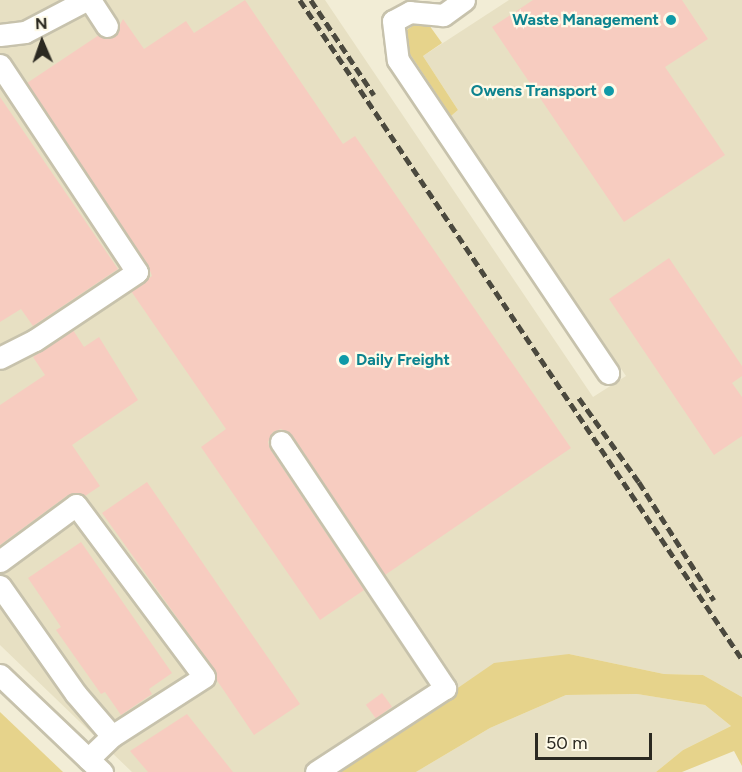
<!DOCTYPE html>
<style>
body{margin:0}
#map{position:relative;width:742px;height:772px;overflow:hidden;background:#f2edd6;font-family:Figtree,sans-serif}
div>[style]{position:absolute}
.built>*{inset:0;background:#e7e0c3}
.green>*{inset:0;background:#e6d38b}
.building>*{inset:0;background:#f7ccc0;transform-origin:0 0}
.roads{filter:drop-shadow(2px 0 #c7c2ac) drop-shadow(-2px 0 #c7c2ac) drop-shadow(0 2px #c7c2ac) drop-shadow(0 -2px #c7c2ac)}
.minor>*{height:21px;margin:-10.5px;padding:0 10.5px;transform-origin:10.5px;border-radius:10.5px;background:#fff}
.rail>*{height:4.5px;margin-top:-2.25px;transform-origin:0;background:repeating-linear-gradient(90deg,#4b493e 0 9px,transparent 0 13.5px)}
.dots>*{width:16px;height:16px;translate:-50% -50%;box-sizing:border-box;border:3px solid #fefae8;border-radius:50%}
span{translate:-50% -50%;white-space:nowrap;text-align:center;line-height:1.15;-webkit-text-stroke:4.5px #fefae8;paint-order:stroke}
.culture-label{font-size:16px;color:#0d838f;font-weight:700}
.right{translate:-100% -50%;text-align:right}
.left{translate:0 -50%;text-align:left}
.north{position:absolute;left:12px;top:12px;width:60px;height:60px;-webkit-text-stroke:4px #fefae8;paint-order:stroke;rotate:358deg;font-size:16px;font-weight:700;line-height:24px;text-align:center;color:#2b2921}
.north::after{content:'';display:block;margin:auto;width:21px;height:27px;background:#2b2921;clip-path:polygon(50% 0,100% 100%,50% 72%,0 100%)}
.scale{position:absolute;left:535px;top:733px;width:117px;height:27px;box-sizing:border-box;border:3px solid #2b2921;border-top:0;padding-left:8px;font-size:18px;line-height:21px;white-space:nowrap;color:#2b2921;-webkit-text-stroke:4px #fefae8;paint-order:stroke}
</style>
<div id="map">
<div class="built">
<i style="clip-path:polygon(0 0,325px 0,593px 397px,626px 376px,451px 116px,458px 110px,423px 56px,509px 0,742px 0,742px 697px,703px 675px,664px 674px,569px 654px,429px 708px,336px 772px,132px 772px,0 645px)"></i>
<i style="clip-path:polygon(637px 694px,705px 705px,731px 726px,683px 750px,656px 772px,416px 772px,490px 728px,566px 695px)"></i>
</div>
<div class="green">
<i style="clip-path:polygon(424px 18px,442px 43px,423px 56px,458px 110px,451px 116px,398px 36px)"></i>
<i style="clip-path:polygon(569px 654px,664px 674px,703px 675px,742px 697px,742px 766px,734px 751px,682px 772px,656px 772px,683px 750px,731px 726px,705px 705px,637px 694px,566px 695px,490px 728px,416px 772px,336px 772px,494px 663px)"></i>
<i style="clip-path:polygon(0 712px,63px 772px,0 772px)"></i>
</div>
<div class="building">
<i style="clip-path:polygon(245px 0,343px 144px,355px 136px,571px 448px,385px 575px,292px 435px,281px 429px,273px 432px,268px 442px,270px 449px,364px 590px,320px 620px,201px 447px,226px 429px,131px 291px,152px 276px,148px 265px,27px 83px,99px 35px,114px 36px,123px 19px,144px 49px,186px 21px,194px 33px)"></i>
<i style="clip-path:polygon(533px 0,682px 0,708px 39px,665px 67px,725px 155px,624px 222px,492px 27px)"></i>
<i style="clip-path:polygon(0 97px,118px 269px,33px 326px,21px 309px,0 322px)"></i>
<i style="clip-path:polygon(669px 258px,742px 366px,742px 376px,732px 383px,742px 397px,742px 436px,714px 455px,609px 299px)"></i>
<i style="clip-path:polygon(73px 330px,84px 347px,99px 337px,138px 400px,72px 445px,100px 486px,85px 496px,68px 495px,0 545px,0 405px,45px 375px,33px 357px)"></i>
<i style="clip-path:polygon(147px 482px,300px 704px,254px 735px,216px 679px,214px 669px,102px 513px)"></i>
<i style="clip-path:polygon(81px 542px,172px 673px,149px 689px,152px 694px,121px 715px,105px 692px,101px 694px,56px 630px,61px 627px,28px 578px)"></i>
<i style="left:382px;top:693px;width:17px;height:20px;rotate:54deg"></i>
<i style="clip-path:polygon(187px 714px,233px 772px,148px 772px,130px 751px)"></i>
</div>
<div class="roads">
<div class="minor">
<i style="left:90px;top:0;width:31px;rotate:57deg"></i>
<i style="left:464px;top:0;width:26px;rotate:144deg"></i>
<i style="left:443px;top:15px;width:33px;rotate:-175deg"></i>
<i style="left:410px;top:12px;width:19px;rotate:152deg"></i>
<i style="left:393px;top:21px;width:39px;rotate:83deg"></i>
<i style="left:398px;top:60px;width:377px;rotate:56.1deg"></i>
<i style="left:0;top:35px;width:25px;rotate:-7deg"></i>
<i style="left:25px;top:32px;width:69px;rotate:-27.7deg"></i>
<i style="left:0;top:65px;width:248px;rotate:56.5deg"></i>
<i style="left:137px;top:272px;width:123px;rotate:146.3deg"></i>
<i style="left:35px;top:340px;width:39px;rotate:153deg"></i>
<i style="left:281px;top:442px;width:296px;rotate:56.3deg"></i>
<i style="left:445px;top:688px;width:154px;rotate:146.9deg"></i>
<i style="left:0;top:561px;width:94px;rotate:-36.4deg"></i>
<i style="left:76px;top:505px;width:214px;rotate:53.3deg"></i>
<i style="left:204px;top:677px;width:109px;rotate:147.3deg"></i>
<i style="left:112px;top:736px;width:33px;rotate:136deg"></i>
<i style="left:0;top:586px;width:132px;rotate:54.9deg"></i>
<i style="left:76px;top:694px;width:55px;rotate:49.4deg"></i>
<i style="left:0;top:675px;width:141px;rotate:43.6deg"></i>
</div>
</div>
<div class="rail">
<i style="left:300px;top:0;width:794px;rotate:56.15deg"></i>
<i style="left:311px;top:0;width:114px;rotate:56.4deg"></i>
<i style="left:579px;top:398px;width:103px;rotate:54.5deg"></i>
<i style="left:639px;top:482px;width:140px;rotate:57.6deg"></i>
</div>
<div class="dots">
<i style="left:671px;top:20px;background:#0f9aa8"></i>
<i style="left:609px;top:91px;background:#0f9aa8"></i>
<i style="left:344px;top:360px;background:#0f9aa8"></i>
</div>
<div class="culture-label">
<span class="right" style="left:659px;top:20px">Waste Management</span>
<span class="right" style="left:597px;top:91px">Owens Transport</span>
<span class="left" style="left:356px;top:360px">Daily Freight</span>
</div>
<div class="north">N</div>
<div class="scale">50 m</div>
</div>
